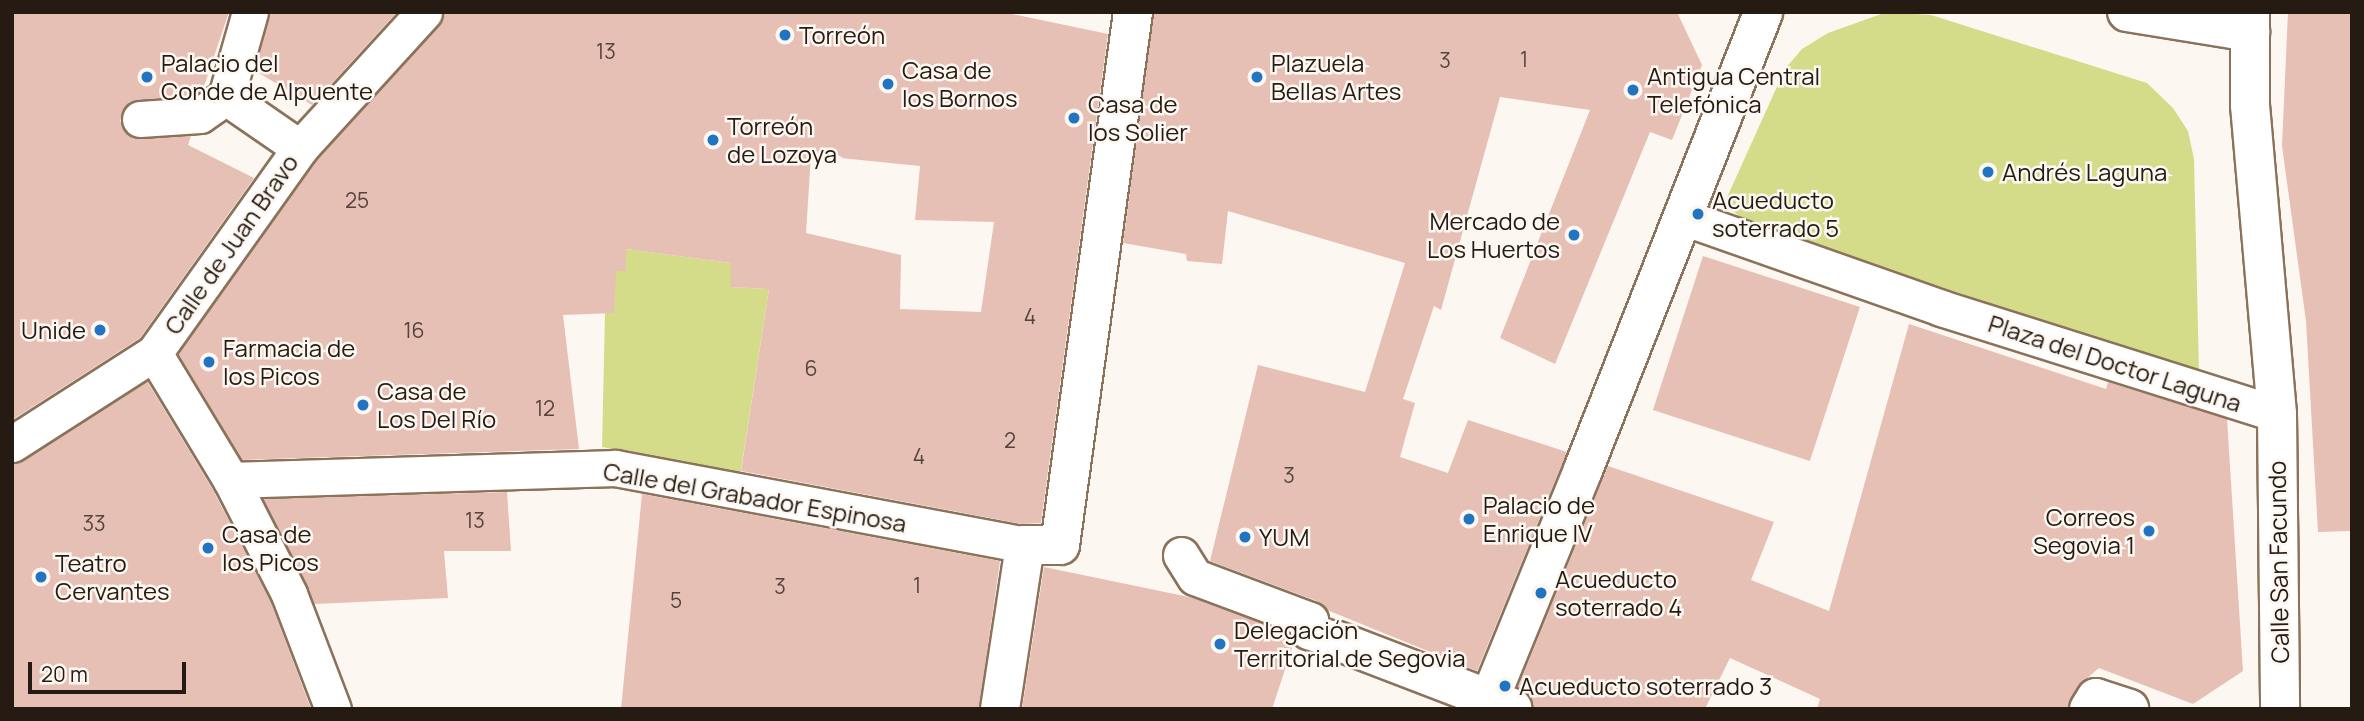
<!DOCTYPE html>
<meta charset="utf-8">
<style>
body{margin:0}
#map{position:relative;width:2364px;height:721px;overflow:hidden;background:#fdf7f2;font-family:Manrope,sans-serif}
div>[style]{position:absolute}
.green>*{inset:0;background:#d5dc89}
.building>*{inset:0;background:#e6bfb5;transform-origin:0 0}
.roads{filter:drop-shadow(2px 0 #8b725a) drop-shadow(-2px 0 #8b725a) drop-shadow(0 2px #8b725a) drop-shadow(0 -2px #8b725a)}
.pedestrian>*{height:35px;margin:-17.5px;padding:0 17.5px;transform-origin:17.5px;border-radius:17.5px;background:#fff}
.minor>*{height:38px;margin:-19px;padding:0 19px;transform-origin:19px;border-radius:19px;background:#fff}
.dots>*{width:19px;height:19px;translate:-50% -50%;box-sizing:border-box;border:4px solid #fdf7f2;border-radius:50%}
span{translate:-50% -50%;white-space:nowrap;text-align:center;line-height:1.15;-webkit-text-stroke:5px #fdf7f2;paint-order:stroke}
.number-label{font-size:21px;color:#55443b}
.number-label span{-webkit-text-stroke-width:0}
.poi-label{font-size:24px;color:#251b12}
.left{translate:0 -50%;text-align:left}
.right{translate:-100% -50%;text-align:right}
.street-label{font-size:24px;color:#251b12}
.frame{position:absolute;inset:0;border:14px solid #251b12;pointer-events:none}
.scale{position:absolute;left:28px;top:662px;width:158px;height:32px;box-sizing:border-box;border:4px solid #251b12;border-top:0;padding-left:9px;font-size:21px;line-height:24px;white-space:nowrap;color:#251b12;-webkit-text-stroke:5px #fdf7f2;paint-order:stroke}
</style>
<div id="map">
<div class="green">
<i style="clip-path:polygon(1887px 12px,1931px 15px,2147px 83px,2173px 108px,2188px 131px,2194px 159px,2199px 372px,1749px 224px,1724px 204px,1785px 69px,1802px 49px,1828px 33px)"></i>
<i style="clip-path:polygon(626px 249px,731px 263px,731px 287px,769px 289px,740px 476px,602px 447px,605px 313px,616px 271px,625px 271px)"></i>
</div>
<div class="building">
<i style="clip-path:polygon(12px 12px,229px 12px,203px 89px,193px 95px,129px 102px,120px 121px,132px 137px,191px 136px,188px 145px,254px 178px,140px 338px,12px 420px)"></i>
<i style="clip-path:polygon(270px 12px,397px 12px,312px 105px,254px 70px)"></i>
<i style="clip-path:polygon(evenodd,444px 12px,1003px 12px,1108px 34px,1041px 523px,1022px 524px,741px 471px,769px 289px,731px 287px,731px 263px,626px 249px,626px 271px,616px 271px,614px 313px,563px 315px,579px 449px,242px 460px,178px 354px,316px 161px,439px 26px,444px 12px,811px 155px,920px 166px,915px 220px,994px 222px,981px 312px,900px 309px,901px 255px,806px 233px,811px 155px)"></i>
<i style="clip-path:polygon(1154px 12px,1677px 12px,1702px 65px,1672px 140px,1650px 132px,1555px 364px,1500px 338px,1590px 110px,1500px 97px,1441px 310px,1434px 306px,1403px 399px,1415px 403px,1400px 457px,1448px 473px,1468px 420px,1567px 452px,1477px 671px,1327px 610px,1317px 601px,1210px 561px,1258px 365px,1365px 392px,1405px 263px,1228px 211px,1222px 264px,1187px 261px,1186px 254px,1123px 243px)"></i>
<i style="clip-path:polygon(2288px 12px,2352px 12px,2352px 531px,2318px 532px,2306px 321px,2282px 146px)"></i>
<i style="left:1703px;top:256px;width:165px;height:162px;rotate:18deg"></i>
<i style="clip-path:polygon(1909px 324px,2106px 389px,2108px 382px,2227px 419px,2243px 671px,2193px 704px,2099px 668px,2078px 686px,2067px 709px,1817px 709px,1820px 699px,1730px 658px,1705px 709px,1533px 709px,1529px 695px,1518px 687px,1608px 466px,1774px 522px,1751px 580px,1829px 611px)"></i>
<i style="clip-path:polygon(147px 381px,213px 490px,271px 602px,311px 709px,12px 709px,12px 464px)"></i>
<i style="clip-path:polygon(507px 492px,511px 551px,444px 551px,448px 598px,314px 604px,263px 499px)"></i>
<i style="clip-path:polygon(642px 494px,1000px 561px,979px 709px,621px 709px)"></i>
<i style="clip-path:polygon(1044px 567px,1194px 598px,1288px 633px,1293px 645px,1272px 709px,1022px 709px)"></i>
</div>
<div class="roads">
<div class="pedestrian">
<i style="left:250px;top:12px;width:88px;rotate:105.8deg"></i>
<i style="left:226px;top:97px;width:90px;rotate:34.6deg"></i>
<i style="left:140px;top:119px;width:60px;rotate:-3.8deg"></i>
<i style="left:200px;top:115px;width:32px;rotate:-35deg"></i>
<i style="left:1683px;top:217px;width:274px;rotate:19.4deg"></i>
<i style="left:1941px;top:308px;width:352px;rotate:17.5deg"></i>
<i style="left:154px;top:353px;width:149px;rotate:58.8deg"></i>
<i style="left:231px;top:480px;width:128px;rotate:63deg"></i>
<i style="left:289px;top:594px;width:123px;rotate:69.1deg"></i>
<i style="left:12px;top:444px;width:169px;rotate:-32.7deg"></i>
<i style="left:154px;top:353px;width:252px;rotate:-54.5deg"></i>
<i style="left:300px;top:148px;width:184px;rotate:-47.6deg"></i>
<i style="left:231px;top:480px;width:384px;rotate:-1.8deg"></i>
<i style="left:615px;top:468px;width:417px;rotate:10.6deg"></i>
<i style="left:1181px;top:555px;width:26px;rotate:58deg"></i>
<i style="left:1195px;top:577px;width:123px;rotate:20.5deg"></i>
<i style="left:1310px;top:620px;width:11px;rotate:100deg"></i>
<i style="left:1308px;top:631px;width:28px;rotate:18deg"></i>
</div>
<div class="minor">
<i style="left:2127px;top:12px;width:125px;rotate:9.2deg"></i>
<i style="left:2250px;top:12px;width:93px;rotate:90deg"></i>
<i style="left:2250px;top:105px;width:310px;rotate:85deg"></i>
<i style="left:2277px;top:414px;width:295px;rotate:89.4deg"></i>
<i style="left:1335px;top:640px;width:190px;rotate:21deg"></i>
<i style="left:1000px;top:709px;width:166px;rotate:-81.3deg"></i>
<i style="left:1025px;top:545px;width:35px"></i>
<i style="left:1060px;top:545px;width:538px;rotate:-82.2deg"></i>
<i style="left:1481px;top:709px;width:14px;rotate:-51deg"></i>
<i style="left:1490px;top:698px;width:246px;rotate:-67.8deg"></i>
<i style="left:1583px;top:470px;width:492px;rotate:-68.5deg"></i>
<i style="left:2089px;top:709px;width:13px;rotate:-58deg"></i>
<i style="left:2096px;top:698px;width:35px;rotate:18deg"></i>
</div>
</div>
<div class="dots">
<i style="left:785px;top:35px;background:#2074c2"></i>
<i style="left:147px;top:77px;background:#2074c2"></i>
<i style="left:1257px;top:77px;background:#2074c2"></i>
<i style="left:888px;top:84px;background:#2074c2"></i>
<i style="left:1633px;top:90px;background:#2074c2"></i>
<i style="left:1074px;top:118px;background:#2074c2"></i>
<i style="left:713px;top:140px;background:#2074c2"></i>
<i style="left:1988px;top:172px;background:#2074c2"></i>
<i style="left:1698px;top:214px;background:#2074c2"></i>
<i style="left:1574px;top:235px;background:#2074c2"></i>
<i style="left:100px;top:330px;background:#2074c2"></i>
<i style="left:209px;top:362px;background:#2074c2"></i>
<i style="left:363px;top:405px;background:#2074c2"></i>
<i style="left:1469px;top:519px;background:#2074c2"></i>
<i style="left:2149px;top:531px;background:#2074c2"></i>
<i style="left:1245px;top:537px;background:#2074c2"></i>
<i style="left:208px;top:548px;background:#2074c2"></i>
<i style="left:41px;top:577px;background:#2074c2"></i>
<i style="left:1541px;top:593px;background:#2074c2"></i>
<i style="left:1220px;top:644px;background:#2074c2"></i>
<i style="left:1505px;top:686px;background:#2074c2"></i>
</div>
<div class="number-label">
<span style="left:606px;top:51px">13</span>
<span style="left:1524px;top:59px">1</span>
<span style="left:1445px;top:60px">3</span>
<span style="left:357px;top:200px">25</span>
<span style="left:1030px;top:316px">4</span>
<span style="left:414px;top:330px">16</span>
<span style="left:811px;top:368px">6</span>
<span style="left:545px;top:408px">12</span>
<span style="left:1010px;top:440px">2</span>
<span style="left:919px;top:456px">4</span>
<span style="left:1289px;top:475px">3</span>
<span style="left:475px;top:520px">13</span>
<span style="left:94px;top:523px">33</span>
<span style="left:917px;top:585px">1</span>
<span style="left:780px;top:586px">3</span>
<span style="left:676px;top:600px">5</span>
</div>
<div class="poi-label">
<span class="left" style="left:799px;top:35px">Torreón</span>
<span class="left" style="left:161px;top:77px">Palacio del<br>Conde de Alpuente</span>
<span class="left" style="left:1271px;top:77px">Plazuela<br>Bellas Artes</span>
<span class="left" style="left:902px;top:84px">Casa de<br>los Bornos</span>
<span class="left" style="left:1647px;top:90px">Antigua Central<br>Telefónica</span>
<span class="left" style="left:1088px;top:118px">Casa de<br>los Solier</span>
<span class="left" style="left:727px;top:140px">Torreón<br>de Lozoya</span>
<span class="left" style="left:2002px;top:172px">Andrés Laguna</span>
<span class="left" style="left:1712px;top:214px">Acueducto<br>soterrado 5</span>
<span class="right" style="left:1560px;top:235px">Mercado de<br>Los Huertos</span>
<span class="right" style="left:86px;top:330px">Unide</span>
<span class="left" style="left:223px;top:362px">Farmacia de<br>los Picos</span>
<span class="left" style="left:377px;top:405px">Casa de<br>Los Del Río</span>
<span class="left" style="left:1483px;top:519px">Palacio de<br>Enrique IV</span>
<span class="right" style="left:2135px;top:531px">Correos<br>Segovia 1</span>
<span class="left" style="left:222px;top:548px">Casa de<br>los Picos</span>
<span class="left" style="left:1259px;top:537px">YUM</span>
<span class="left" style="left:55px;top:577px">Teatro<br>Cervantes</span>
<span class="left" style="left:1555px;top:593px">Acueducto<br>soterrado 4</span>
<span class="left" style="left:1234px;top:644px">Delegación<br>Territorial de Segovia</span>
<span class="left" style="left:1519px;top:686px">Acueducto soterrado 3</span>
</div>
<div class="street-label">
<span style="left:231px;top:244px;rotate:-55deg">Calle de Juan Bravo</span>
<span style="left:2115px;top:363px;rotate:18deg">Plaza del Doctor Laguna</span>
<span style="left:755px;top:497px;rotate:10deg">Calle del Grabador Espinosa</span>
<span style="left:2278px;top:562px;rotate:-91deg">Calle San Facundo</span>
</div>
<div class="frame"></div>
<div class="scale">20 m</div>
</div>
